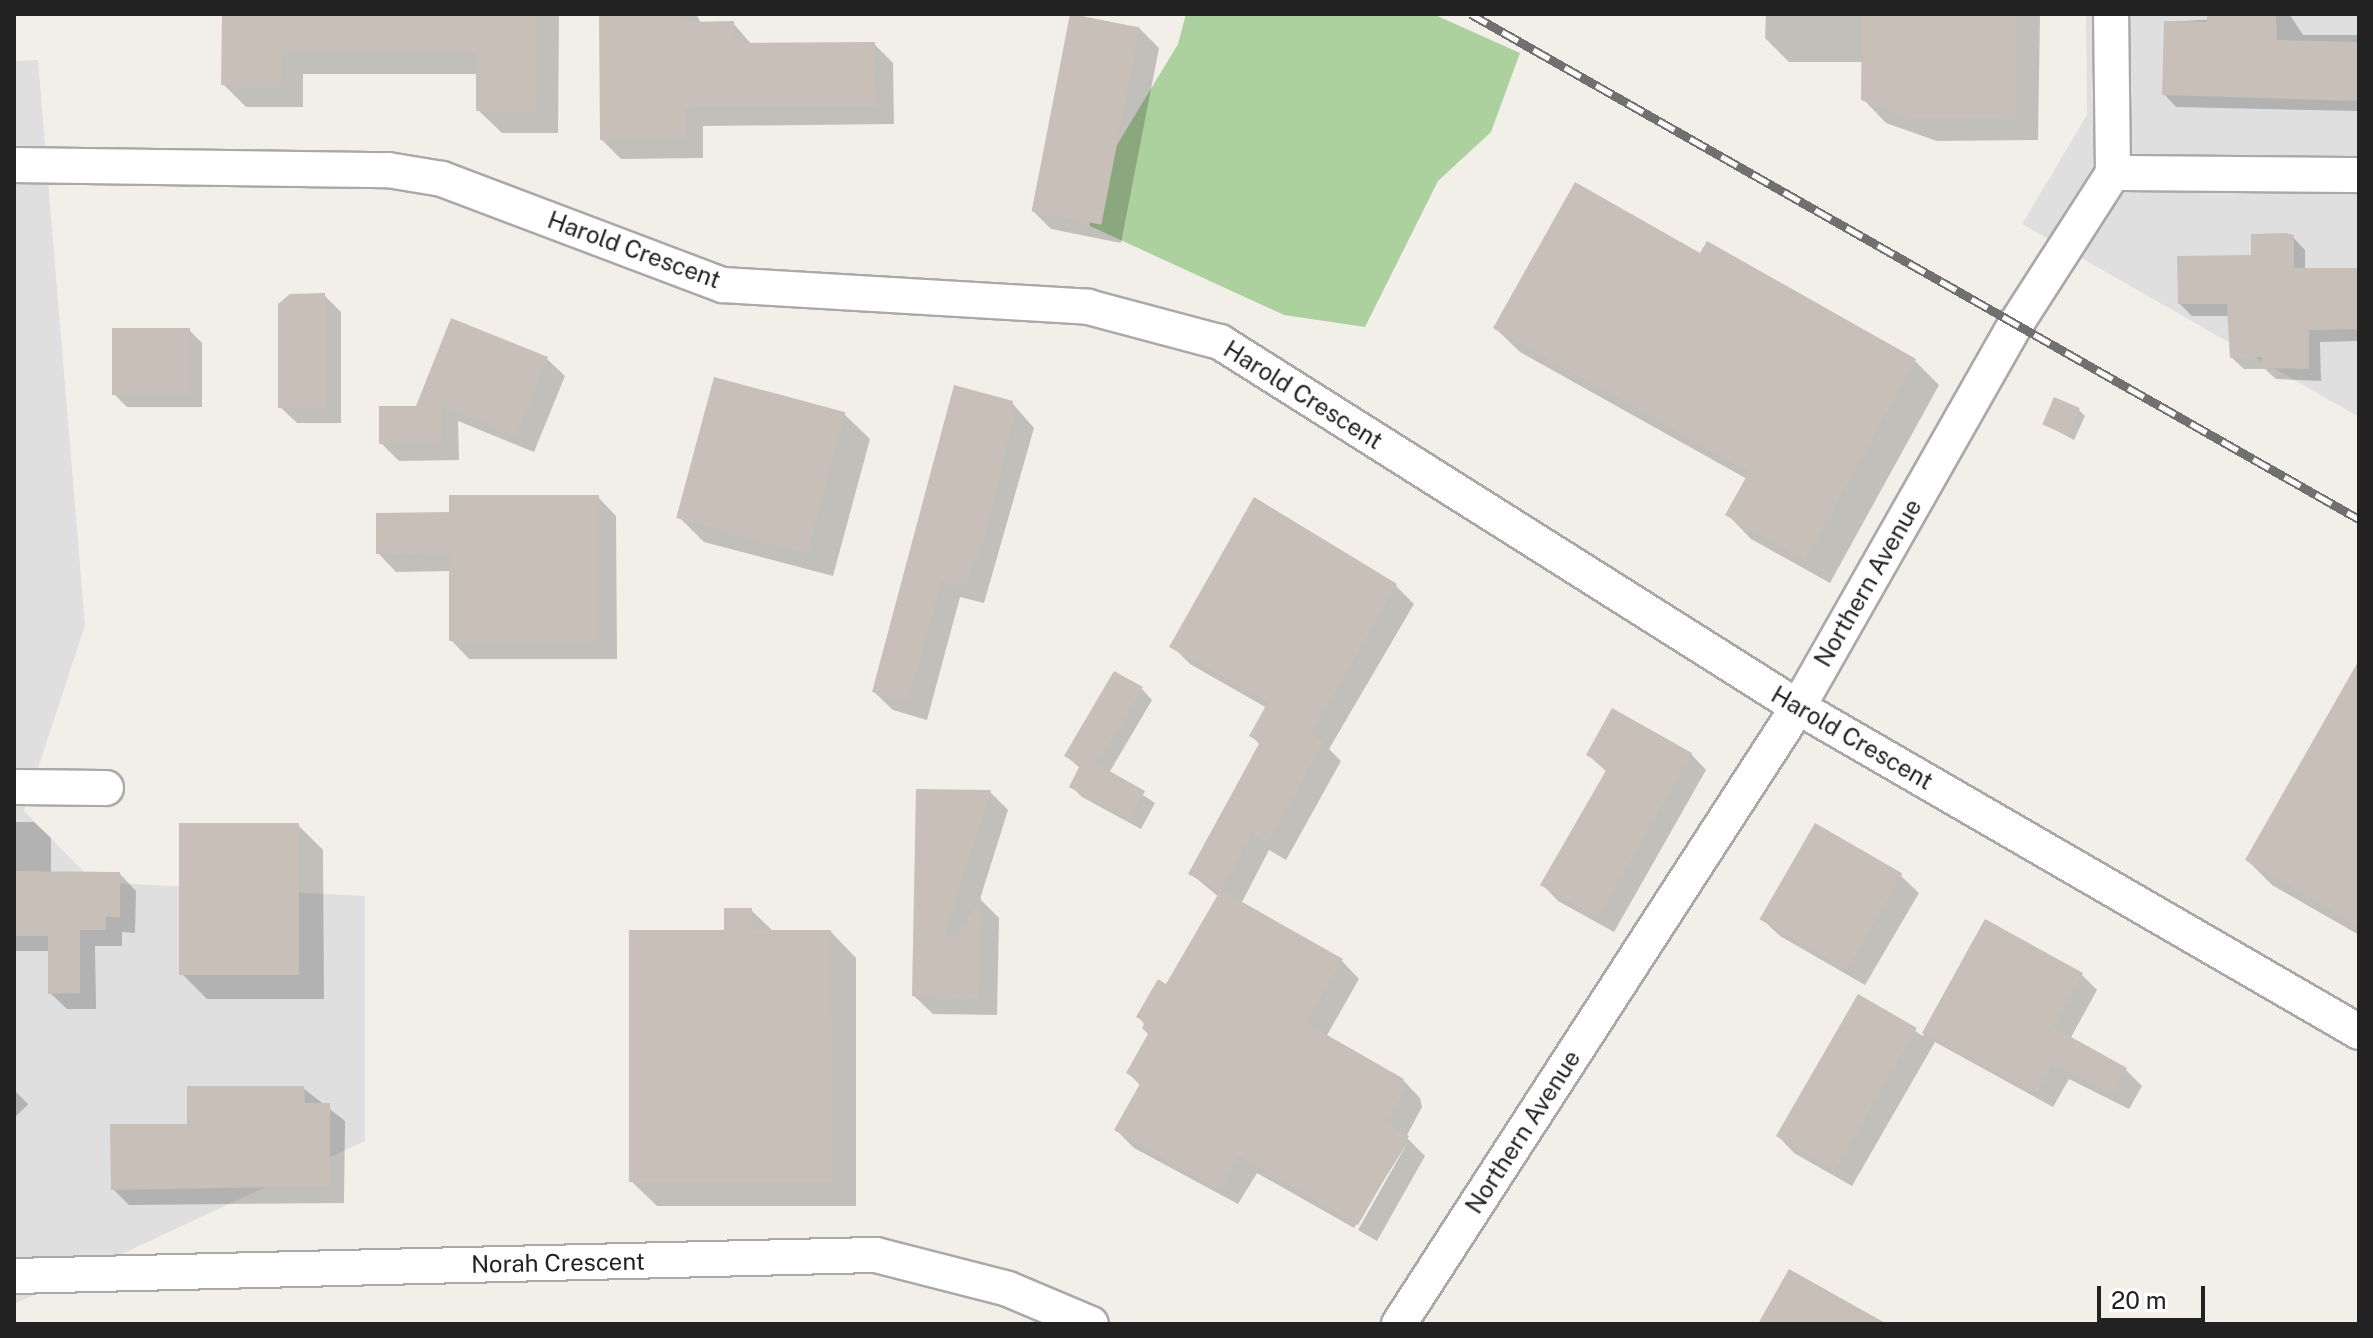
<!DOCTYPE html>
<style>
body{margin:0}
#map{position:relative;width:2373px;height:1338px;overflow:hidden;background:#f2efe9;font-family:"Public Sans",sans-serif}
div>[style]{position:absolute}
.residential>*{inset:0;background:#e0dfdf}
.forest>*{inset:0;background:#add19e}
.shadow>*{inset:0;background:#0003;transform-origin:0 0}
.building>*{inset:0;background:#c7bfb8;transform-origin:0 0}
.roads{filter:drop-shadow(2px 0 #a9a9a9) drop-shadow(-2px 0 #a9a9a9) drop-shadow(0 2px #a9a9a9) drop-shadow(0 -2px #a9a9a9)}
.minor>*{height:34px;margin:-17px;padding:0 17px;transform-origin:17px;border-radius:17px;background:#fff}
.rail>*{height:9px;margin-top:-4.5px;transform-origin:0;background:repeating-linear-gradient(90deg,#fff 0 18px,#707070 0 36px);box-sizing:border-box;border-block:2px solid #707070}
span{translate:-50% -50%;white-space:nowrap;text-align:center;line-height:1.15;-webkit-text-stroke:6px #fff;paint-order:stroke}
.street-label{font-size:24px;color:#222}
.frame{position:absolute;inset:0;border:16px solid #222;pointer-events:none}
.scale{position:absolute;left:2097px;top:1286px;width:108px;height:36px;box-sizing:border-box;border:4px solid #222;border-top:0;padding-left:10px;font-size:24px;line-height:28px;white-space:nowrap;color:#222;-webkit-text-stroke:6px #fff;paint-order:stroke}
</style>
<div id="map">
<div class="residential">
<i style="clip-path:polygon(2086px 14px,2359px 14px,2359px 417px,2022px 224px,2087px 115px)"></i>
<i style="clip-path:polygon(38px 60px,85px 625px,24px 811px,94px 882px,365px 896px,365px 1141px,14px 1304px,14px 61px)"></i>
</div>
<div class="forest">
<i style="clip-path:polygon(1186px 14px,1433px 14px,1520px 53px,1491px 132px,1438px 181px,1365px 327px,1284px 315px,1090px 226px,1088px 193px,1178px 44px)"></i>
</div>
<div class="shadow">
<i style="clip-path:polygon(224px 14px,559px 14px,558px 133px,502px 133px,478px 110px,478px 74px,303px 74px,303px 107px,246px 107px,223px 84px)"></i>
<i style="clip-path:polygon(601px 14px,696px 14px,701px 23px,733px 23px,752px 45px,874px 44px,893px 63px,894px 124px,703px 126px,703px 158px,621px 159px,602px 140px)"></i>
<i style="clip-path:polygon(1072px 14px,1139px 28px,1159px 48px,1121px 243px,1051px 229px,1032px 210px)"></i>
<i style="clip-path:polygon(1766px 14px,2040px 14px,2038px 140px,1937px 141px,1886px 123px,1863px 99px,1863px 62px,1789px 62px,1765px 38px)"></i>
<i style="clip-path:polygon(2290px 15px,2303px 35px,2359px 35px,2359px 111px,2176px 107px,2164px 94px,2166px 22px)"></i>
<i style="clip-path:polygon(2293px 237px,2305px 250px,2305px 270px,2359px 269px,2359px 341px,2320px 342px,2321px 381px,2276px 379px,2265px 369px,2244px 369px,2231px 357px,2230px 316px,2192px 316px,2179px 303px)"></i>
<i style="clip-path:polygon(1708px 244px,1915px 361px,1939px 385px,1830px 583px,1751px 539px,1727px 514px,1747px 479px,1520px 352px,1495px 328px,1701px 256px)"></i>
<i style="clip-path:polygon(324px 295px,341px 312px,341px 423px,297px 423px,280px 407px)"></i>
<i style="clip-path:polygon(189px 330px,202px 343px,202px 407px,127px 407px,114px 394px)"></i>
<i style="clip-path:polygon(547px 359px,565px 376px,534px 452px,458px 421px,459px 460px,399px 461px,381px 443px,417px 408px)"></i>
<i style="clip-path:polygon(1012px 403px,1034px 428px,984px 603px,960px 597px,927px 720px,893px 710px,874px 692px)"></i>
<i style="clip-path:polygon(2079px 410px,2085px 416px,2074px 440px,2044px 424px)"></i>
<i style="clip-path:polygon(844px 414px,870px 439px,833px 576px,704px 542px,679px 517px)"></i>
<i style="clip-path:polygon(598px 497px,616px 516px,617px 659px,469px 659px,451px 640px,451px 571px,396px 572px,378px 553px,451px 514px)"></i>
<i style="clip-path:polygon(1254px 500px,1396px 586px,1414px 604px,1329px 749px,1341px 761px,1286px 860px,1269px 850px,1241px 904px,1342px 961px,1359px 979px,1326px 1037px,1403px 1080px,1420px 1098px,1422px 1107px,1406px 1137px,1425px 1156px,1377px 1241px,1358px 1230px,1409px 1140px,1354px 1228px,1257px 1173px,1238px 1204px,1134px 1148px,1116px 1130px,1141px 1086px,1128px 1073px,1151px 1034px,1139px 1017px,1167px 987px,1219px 897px,1191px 874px,1260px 745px,1251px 735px,1267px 708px,1190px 664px,1172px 646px)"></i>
<i style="clip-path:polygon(2359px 664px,2359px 935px,2272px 885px,2247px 860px)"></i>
<i style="clip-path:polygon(1142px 689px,1152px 700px,1109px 773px,1155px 803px,1141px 829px,1082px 797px,1071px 786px,1080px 768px,1066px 756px)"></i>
<i style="clip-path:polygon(1691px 754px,1706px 770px,1614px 932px,1558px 901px,1543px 885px,1607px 772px,1588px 755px)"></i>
<i style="clip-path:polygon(990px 792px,1008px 810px,980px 899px,999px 918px,997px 1015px,933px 1014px,914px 996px)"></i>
<i style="clip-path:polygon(14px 822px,34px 822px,51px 838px,51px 874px,120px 874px,136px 891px,135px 933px,122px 932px,122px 946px,95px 946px,96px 1009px,67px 1009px,50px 993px,50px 951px,14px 951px)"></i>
<i style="clip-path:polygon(298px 825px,323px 850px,324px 999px,207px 999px,182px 974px)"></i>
<i style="clip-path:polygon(1816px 826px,1901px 876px,1919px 893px,1865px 985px,1780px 936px,1762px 919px)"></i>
<i style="clip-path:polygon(751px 910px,774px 932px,831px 932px,856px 958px,856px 1206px,657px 1206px,631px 1181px,726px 932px)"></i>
<i style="clip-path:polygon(1985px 922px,2081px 974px,2097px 990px,2070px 1039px,2126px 1070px,2142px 1086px,2129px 1109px,2069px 1079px,2053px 1107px,1935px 1042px,1852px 1186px,1794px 1153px,1778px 1136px,1858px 996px,1923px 1036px)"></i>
<i style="clip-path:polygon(303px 1088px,345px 1121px,344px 1203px,129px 1205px,113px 1189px)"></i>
<i style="left:14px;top:1090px;width:20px;height:111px;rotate:45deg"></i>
</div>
<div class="building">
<i style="clip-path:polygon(222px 14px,536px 14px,536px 111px,476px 111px,476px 52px,281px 52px,281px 85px,221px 85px)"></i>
<i style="clip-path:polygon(599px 14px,683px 14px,683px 22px,734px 21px,735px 43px,875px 42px,876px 106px,685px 107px,685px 140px,600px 140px)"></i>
<i style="left:1070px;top:14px;width:71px;height:201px;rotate:11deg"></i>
<i style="clip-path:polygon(1862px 14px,2017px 14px,2016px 117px,1912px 119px,1861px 100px)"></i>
<i style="clip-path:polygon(2207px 14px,2276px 14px,2277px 40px,2359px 42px,2359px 101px,2162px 95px,2164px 21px,2207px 22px)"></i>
<i style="clip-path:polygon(1575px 182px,1700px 253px,1707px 241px,1916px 359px,1805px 561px,1725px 515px,1749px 472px,1493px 328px)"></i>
<i style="clip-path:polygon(2286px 233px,2294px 235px,2294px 268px,2359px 268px,2359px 329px,2309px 330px,2309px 369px,2262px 368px,2262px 357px,2230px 358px,2227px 304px,2178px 304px,2177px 256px,2251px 255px,2251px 234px)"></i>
<i style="clip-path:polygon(325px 293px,325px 408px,278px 408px,278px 304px,290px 294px)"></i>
<i style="clip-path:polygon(451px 318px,548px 357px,516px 436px,441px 405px,441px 443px,379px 444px,379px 406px,416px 406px)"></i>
<i style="left:112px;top:328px;width:78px;height:67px"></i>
<i style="left:714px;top:377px;width:136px;height:146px;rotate:15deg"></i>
<i style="clip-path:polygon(954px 385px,1013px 401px,1012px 407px,1016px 408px,985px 536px,965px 586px,942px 580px,908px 702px,872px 692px)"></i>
<i style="left:2054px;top:397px;width:28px;height:30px;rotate:23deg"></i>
<i style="clip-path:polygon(449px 495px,599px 495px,599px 641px,449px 641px,449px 553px,376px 554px,376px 513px,449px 512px)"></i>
<i style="clip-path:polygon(1254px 497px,1397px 584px,1311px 734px,1324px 741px,1267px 843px,1251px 834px,1221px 890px,1343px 959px,1306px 1023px,1404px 1079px,1400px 1085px,1406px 1088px,1386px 1123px,1409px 1136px,1358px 1225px,1239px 1156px,1220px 1188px,1213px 1187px,1114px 1130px,1141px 1082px,1126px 1073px,1148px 1034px,1142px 1028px,1145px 1022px,1136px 1017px,1158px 979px,1166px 984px,1220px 891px,1188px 874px,1260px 742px,1249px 736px,1268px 702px,1169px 647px)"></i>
<i style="clip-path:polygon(2359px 660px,2359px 926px,2245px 860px)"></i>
<i style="clip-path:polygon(1114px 671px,1143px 687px,1097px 764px,1145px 791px,1130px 820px,1069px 787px,1080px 765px,1064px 756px)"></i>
<i style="clip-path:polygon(1612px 708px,1692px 753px,1598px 918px,1540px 885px,1608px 767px,1586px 755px)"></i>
<i style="clip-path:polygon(916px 789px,991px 790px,945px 933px,956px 939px,981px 897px,979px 998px,912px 996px)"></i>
<i style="left:179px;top:823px;width:120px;height:152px"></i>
<i style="left:1815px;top:823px;width:101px;height:111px;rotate:30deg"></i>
<i style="clip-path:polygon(14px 871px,120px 872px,120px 917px,106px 917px,106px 930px,80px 930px,80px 993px,48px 994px,48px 936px,14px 936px)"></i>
<i style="clip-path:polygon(724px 908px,752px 908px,752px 930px,831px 930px,832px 1182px,629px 1182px,629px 930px,724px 930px)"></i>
<i style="clip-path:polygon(1985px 919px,2083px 973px,2053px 1027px,2127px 1068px,2113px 1095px,2053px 1064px,2037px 1093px,1922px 1033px)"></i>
<i style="left:1858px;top:994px;width:68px;height:164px;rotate:30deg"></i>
<i style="clip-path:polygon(187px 1086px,304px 1086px,305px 1103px,330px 1103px,330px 1186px,111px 1190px,110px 1124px,187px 1124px)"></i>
<i style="clip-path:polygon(1789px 1269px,1887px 1324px,1758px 1324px)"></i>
</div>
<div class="roads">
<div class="minor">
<i style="left:14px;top:165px;width:374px;rotate:0.8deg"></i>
<i style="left:388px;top:170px;width:55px;rotate:9.5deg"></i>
<i style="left:442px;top:179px;width:300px;rotate:20.7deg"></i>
<i style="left:723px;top:285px;width:366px;rotate:3.4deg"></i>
<i style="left:1088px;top:307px;width:137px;rotate:14.9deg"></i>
<i style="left:1220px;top:342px;width:684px;rotate:32.27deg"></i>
<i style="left:1798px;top:707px;width:648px;rotate:30.08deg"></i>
<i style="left:2113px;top:173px;width:246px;rotate:0.5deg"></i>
<i style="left:14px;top:787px;width:92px;rotate:0.6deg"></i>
<i style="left:14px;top:1276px;width:862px;rotate:-1.4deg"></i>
<i style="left:876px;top:1255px;width:136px;rotate:14.4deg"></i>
<i style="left:1008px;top:1289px;width:90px;rotate:22.9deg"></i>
<i style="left:1399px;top:1324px;width:735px;rotate:-57.11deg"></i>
<i style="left:1798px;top:707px;width:441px;rotate:-60.4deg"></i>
<i style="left:2016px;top:324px;width:179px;rotate:-57.3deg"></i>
<i style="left:2113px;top:173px;width:159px;rotate:-90.7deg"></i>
</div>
</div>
<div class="rail">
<i style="left:1471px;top:14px;width:1022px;rotate:29.63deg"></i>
</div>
<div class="street-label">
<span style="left:634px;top:250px;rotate:20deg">Harold Crescent</span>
<span style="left:1303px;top:395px;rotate:32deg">Harold Crescent</span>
<span style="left:1868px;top:583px;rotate:-60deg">Northern Avenue</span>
<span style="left:1852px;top:738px;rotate:30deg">Harold Crescent</span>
<span style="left:1523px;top:1132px;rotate:-57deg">Northern Avenue</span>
<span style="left:558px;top:1263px;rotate:-1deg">Norah Crescent</span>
</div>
<div class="frame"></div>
<div class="scale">20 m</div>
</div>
